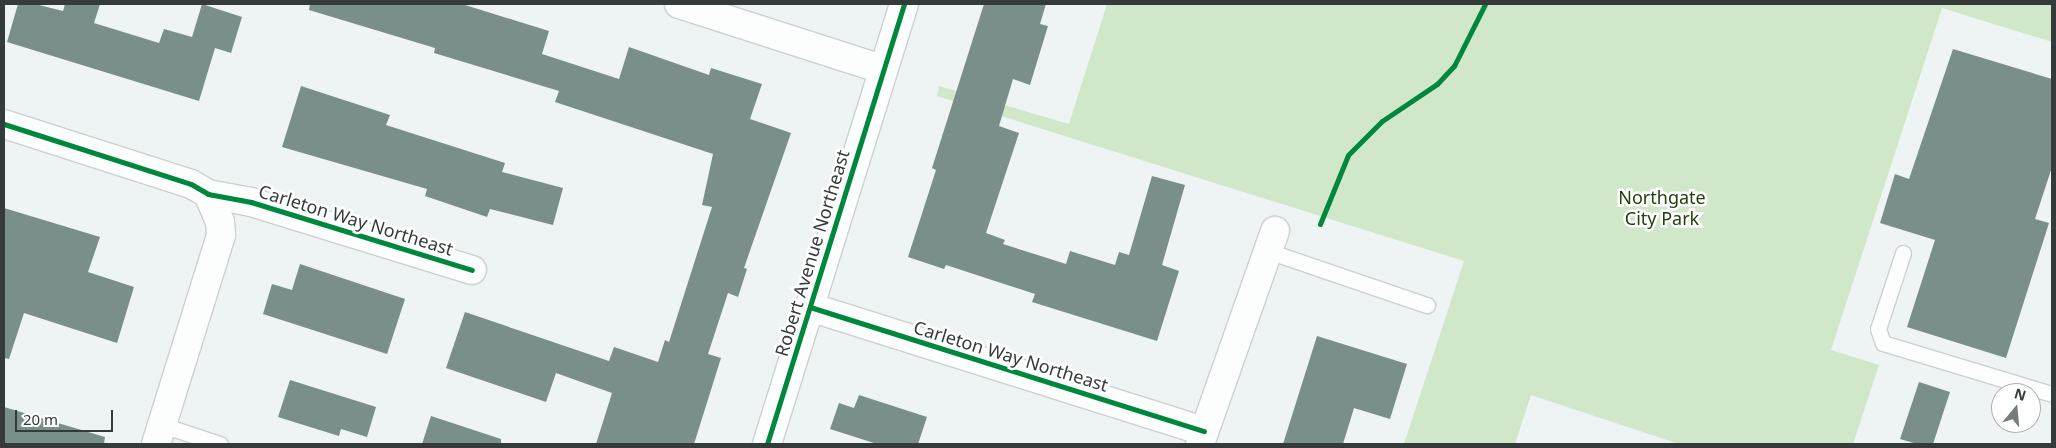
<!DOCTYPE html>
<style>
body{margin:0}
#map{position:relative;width:2056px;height:448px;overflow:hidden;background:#edf4f3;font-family:"Noto Sans",sans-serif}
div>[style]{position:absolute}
.green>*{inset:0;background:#d0e7c9}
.building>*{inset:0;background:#7b8f8a}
.roads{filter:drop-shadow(1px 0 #cbd1d0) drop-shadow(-1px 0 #cbd1d0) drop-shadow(0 1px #cbd1d0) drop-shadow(0 -1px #cbd1d0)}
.lane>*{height:15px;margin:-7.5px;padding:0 7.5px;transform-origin:7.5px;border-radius:7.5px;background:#fcfdfd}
.street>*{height:28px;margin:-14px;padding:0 14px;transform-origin:14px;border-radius:14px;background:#fcfdfd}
.cycleway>*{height:5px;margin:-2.5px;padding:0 2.5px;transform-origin:2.5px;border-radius:2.5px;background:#00873e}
span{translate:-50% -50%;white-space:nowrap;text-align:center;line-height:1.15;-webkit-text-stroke:5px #fff;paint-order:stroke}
.park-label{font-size:18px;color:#213f0d}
.street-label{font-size:18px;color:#353b3a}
.frame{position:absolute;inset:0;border:5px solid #353b3a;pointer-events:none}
.north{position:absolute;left:1991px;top:383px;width:50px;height:50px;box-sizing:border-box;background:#fff;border:1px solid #aeb1b0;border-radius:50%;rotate:17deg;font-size:14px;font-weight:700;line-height:20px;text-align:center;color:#353b3a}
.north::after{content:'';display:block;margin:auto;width:18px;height:22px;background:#757c7b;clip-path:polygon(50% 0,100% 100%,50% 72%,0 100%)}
.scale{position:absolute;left:15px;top:410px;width:98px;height:22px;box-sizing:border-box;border:2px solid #353b3a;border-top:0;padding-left:6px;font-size:15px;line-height:18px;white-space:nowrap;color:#353b3a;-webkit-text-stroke:4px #fff;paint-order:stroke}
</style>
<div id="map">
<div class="green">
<i style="clip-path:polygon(1107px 4px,2052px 4px,2052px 42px,1942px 8px,1831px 350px,1879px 365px,1853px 444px,1679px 444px,1531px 395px,1515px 444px,1404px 444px,1464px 261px,937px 96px,939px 86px,1069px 124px)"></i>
</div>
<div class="building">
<i style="clip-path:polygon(18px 4px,35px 4px,63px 11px,65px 4px,100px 4px,94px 23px,159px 43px,164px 29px,192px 37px,202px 4px,242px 17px,231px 53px,215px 48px,199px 101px,7px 42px)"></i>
<i style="clip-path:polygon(310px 4px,462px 4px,549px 31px,542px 54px,619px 79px,629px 47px,709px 75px,711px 68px,762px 84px,750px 119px,791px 133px,744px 268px,747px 269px,738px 297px,728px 293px,708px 354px,721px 358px,694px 444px,596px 444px,612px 393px,556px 373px,546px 402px,446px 368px,465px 312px,609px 361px,614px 347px,658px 362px,665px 340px,669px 342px,712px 207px,702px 205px,713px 154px,555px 102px,559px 91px,434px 53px,435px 48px,309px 10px)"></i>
<i style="clip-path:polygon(984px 4px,1046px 4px,1040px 24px,1048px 26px,1030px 85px,1013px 79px,999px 126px,1019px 133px,986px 233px,1005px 240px,1003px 244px,1066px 264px,1070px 251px,1115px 265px,1119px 252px,1129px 255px,1152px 176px,1185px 185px,1162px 265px,1179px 271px,1157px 341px,1032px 302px,1035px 294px,946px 265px,944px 269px,908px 257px,936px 170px,932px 168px)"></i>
<i style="clip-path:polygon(1953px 49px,2052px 79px,2052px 167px,2035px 219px,2049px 223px,2006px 358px,1907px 327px,1935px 240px,1880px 223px,1895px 174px,1909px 179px)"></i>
<i style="clip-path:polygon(301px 86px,390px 115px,386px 125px,505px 163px,502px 172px,563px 188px,553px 225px,490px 209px,487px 217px,425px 196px,427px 189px,282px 147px)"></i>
<i style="clip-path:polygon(4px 208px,100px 237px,88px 272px,134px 287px,117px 343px,24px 313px,9px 359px,4px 358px)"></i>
<i style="clip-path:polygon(300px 264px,405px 299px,387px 354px,263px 314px,272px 284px,292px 290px)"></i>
<i style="clip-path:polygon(1317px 336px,1407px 364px,1390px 419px,1354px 408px,1343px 444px,1283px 444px)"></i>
<i style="clip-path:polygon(290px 380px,376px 407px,367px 437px,341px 429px,339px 436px,278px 417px)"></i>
<i style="clip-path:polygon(1919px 382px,1950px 392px,1933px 444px,1917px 444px,1900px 439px)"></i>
<i style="clip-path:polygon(859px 395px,927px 417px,918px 444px,877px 444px,830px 429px,839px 403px,854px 408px)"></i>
<i style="clip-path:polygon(4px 407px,105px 437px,104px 444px,4px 444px)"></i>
<i style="clip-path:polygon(431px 416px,501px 439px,501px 444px,422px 444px)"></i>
</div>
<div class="roads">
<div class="lane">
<i style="left:1268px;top:251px;width:168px;rotate:18.8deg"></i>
<i style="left:1903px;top:253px;width:80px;rotate:108.2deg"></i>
<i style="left:1878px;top:329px;width:15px;rotate:70deg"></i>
<i style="left:1883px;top:343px;width:177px;rotate:16.8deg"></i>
<i style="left:162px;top:425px;width:61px;rotate:18.1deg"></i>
</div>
<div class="street">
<i style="left:679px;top:4px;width:213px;rotate:17.8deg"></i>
<i style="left:4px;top:124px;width:196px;rotate:17.8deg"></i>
<i style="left:191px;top:184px;width:20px;rotate:30deg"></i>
<i style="left:208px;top:194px;width:44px;rotate:10.5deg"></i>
<i style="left:251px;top:202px;width:231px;rotate:17.1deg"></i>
<i style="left:810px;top:307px;width:413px;rotate:17.5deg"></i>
<i style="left:156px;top:444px;width:219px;rotate:-72.7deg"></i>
<i style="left:221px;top:235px;width:13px;rotate:-94deg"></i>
<i style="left:220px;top:222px;width:30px;rotate:-113deg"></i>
<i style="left:767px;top:444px;width:461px;rotate:-72.7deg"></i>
<i style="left:1200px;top:444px;width:226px;rotate:-70.6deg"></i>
</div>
</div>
<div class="cycleway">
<i style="left:4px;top:124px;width:196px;rotate:17.8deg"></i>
<i style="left:191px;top:184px;width:20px;rotate:30deg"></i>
<i style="left:208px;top:194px;width:44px;rotate:10.5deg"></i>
<i style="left:251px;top:202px;width:231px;rotate:17.1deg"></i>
<i style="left:1320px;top:224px;width:74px;rotate:-67.9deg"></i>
<i style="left:1348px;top:155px;width:48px;rotate:-45deg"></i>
<i style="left:1382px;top:121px;width:66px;rotate:-33.9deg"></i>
<i style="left:1437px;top:84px;width:25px;rotate:-47deg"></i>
<i style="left:1454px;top:66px;width:69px;rotate:-63.4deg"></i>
<i style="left:810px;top:307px;width:413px;rotate:17.5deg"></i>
<i style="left:767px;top:444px;width:461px;rotate:-72.7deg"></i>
</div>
<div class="park-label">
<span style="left:1662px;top:208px">Northgate<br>City Park</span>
</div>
<div class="street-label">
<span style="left:356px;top:220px;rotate:17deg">Carleton Way Northeast</span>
<span style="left:812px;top:253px;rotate:-73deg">Robert Avenue Northeast</span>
<span style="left:1011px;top:356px;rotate:17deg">Carleton Way Northeast</span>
</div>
<div class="frame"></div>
<div class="north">N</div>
<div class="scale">20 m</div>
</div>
